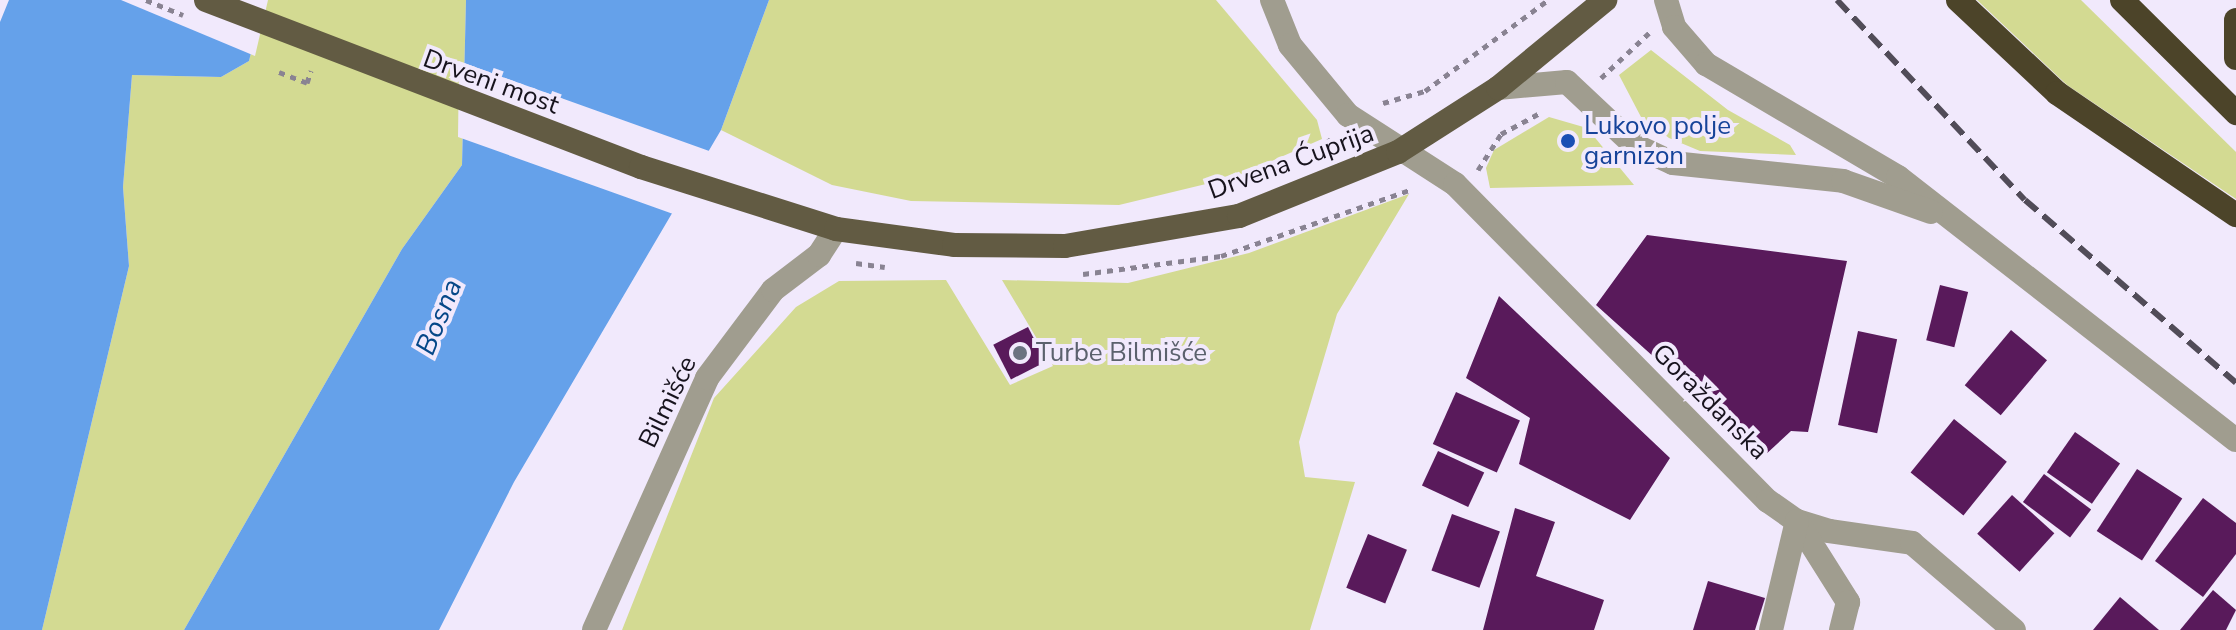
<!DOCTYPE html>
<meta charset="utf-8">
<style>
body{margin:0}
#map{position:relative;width:2236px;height:630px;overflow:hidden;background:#f1e9fc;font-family:"Nunito Sans",sans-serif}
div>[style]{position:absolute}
.green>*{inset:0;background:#d3da92}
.water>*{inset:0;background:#65a1ea}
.pier>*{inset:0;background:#f1e9fc}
.building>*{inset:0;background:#591a5b;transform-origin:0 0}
.path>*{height:5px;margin-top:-2.5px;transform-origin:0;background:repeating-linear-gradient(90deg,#898392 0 6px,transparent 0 12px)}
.minor>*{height:24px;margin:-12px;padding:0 12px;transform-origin:12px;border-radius:12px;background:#a09d8f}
.major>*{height:24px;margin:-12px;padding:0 12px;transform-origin:12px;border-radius:12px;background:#625b43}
.highway>*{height:24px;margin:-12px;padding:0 12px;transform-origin:12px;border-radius:12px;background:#4c4429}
.rail>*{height:6px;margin-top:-3px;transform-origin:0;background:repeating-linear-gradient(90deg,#514c58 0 16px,transparent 0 24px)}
.dots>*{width:22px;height:22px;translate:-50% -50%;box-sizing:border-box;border:4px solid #f1e9fc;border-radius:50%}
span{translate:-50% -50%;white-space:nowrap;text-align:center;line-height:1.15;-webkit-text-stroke:8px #f1e9fc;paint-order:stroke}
.street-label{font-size:26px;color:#17131d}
.transit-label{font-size:26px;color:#164399}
.left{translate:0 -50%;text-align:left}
.worship-label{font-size:26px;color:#5b616d}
.water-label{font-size:28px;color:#054788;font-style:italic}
</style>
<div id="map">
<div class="green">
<i style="clip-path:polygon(264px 0,466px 0,462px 165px,402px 249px,184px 630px,42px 630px,129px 266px,123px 187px,132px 75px,221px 77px,249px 61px)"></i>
<i style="clip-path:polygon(769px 0,1216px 0,1317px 120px,1322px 139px,1235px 177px,1119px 205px,911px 201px,832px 185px,721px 130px)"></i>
<i style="clip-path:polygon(1977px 0,2081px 0,2236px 152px,2236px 199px,2067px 85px)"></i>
<i style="clip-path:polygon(1651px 50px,1728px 110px,1790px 145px,1796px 155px,1700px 151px,1669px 138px,1641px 117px,1619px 75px)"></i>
<i style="clip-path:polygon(1549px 117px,1587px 128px,1634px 185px,1490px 188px,1486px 168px,1494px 150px)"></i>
<i style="clip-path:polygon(1409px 194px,1337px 314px,1299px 442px,1305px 477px,1355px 482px,1310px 630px,622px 630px,714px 398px,796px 307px,839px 281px,946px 280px,1010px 385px,1053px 366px,1002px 280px,1128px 283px,1249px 253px)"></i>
</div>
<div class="water">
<i style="clip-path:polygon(9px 0,264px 0,249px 61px,221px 77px,132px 75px,123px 187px,129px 266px,42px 630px,0 630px,0 22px)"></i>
<i style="clip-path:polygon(466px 0,769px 0,721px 130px,514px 482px,439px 630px,184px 630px,402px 249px,462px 165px)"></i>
</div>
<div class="pier">
<i style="clip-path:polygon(121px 0,268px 0,255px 56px)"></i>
<i style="clip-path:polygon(459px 61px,494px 74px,712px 152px,676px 215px,458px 137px)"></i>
</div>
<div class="building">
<i style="clip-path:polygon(1647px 235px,1847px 261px,1808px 432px,1791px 431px,1764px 456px,1596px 305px)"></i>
<i style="left:1940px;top:285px;width:29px;height:57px;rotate:14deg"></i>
<i style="clip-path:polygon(1499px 296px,1670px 458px,1630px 520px,1519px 464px,1530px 418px,1466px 378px)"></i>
<i style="left:1028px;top:327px;width:39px;height:39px;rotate:63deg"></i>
<i style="left:2011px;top:330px;width:47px;height:72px;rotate:40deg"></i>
<i style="left:1858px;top:331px;width:40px;height:96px;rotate:12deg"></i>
<i style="left:1456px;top:392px;width:70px;height:57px;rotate:24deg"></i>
<i style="left:1954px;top:419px;width:68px;height:69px;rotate:39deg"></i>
<i style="left:2075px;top:432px;width:55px;height:49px;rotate:35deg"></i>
<i style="left:1438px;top:451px;width:51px;height:38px;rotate:25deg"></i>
<i style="left:2137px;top:469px;width:54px;height:74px;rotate:33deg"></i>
<i style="left:2044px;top:474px;width:59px;height:35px;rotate:37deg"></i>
<i style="left:2012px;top:495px;width:57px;height:52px;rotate:42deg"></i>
<i style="clip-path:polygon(2203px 498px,2236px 523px,2236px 554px,2203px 597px,2155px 561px)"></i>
<i style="clip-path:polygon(1515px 508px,1555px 522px,1536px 576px,1604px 600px,1594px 630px,1483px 630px)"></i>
<i style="left:1452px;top:514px;width:51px;height:60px;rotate:20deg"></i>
<i style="left:1368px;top:534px;width:42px;height:58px;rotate:22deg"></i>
<i style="clip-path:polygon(1708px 581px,1765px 598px,1755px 630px,1693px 630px)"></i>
<i style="clip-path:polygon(2213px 590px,2236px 610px,2226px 630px,2180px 630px)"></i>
<i style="clip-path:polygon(2120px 597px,2159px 630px,2093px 630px)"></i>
</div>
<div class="path">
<i style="left:146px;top:0;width:40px;rotate:22deg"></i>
<i style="left:279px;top:72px;width:30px;rotate:21deg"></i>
<i style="left:307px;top:83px;width:13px;rotate:-72deg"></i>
<i style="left:1601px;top:78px;width:66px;rotate:-43.2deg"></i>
<i style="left:1383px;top:103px;width:44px;rotate:-15.9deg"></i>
<i style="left:1425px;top:91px;width:153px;rotate:-36.5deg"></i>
<i style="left:1317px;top:151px;width:20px;rotate:-41deg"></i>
<i style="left:1478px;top:170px;width:43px;rotate:-57.4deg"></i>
<i style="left:1501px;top:134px;width:42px;rotate:-28.4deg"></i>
<i style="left:856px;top:263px;width:29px;rotate:8deg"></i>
<i style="left:1083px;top:274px;width:139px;rotate:-7.4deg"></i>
<i style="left:1221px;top:256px;width:202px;rotate:-19.3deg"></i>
</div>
<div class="minor">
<i style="left:1272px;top:0;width:48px;rotate:68.2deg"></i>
<i style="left:1290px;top:45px;width:91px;rotate:50.4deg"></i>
<i style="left:1348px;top:115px;width:127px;rotate:32.8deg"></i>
<i style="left:1455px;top:184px;width:445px;rotate:45.4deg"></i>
<i style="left:1768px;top:501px;width:35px;rotate:35deg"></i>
<i style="left:1797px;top:521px;width:34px;rotate:17deg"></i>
<i style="left:1829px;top:531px;width:84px;rotate:8.2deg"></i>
<i style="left:1912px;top:543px;width:134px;rotate:40.5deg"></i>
<i style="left:1666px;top:0;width:28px;rotate:73deg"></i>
<i style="left:1674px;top:27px;width:49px;rotate:49.1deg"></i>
<i style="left:1706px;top:64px;width:223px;rotate:30.5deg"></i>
<i style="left:1898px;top:177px;width:428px;rotate:37.9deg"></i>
<i style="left:1498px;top:88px;width:69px;rotate:-5deg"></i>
<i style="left:1567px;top:82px;width:92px;rotate:43.2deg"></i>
<i style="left:1634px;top:145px;width:43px;rotate:24.8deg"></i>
<i style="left:1673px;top:163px;width:171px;rotate:6deg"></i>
<i style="left:1843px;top:181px;width:93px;rotate:19.4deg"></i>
<i style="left:1797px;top:521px;width:96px;rotate:57.8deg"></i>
<i style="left:1848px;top:602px;width:29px;rotate:104deg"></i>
<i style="left:594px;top:630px;width:276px;rotate:-65.8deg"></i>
<i style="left:707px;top:378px;width:110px;rotate:-53.1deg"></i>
<i style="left:773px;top:290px;width:58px;rotate:-37.3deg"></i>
<i style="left:819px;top:255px;width:31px;rotate:-57deg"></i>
<i style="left:1771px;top:630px;width:112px;rotate:-76.6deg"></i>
</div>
<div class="major">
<i style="left:206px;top:0;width:466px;rotate:21deg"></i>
<i style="left:641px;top:167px;width:205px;rotate:17.6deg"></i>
<i style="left:836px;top:229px;width:119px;rotate:7.7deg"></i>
<i style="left:954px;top:245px;width:111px;rotate:0.5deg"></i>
<i style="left:1065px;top:246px;width:177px;rotate:-9.8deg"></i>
<i style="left:1239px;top:216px;width:171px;rotate:-21.9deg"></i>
<i style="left:1398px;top:152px;width:119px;rotate:-32.6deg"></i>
<i style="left:1498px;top:88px;width:139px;rotate:-39.4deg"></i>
</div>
<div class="highway">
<i style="left:1958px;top:0;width:136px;rotate:43.2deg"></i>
<i style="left:2057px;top:93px;width:217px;rotate:34.3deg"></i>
<i style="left:2122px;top:0;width:161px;rotate:44.7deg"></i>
<i style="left:2236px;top:20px;width:38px;rotate:90deg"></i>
</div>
<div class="rail">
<i style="left:1837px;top:0;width:274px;rotate:46.8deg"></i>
<i style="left:2025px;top:200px;width:279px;rotate:40.9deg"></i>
</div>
<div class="dots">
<i style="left:1568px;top:141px;background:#1a4fb4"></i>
<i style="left:1020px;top:353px;background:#6b7280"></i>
</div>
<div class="street-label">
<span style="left:491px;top:82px;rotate:20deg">Drveni most</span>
<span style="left:1291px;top:162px;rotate:-20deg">Drvena Ćuprija</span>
<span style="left:668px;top:402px;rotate:-64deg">Bilmišće</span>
<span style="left:1710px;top:402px;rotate:45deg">Goraždanska</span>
</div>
<div class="transit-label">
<span class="left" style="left:1584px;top:141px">Lukovo polje<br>garnizon</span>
</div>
<div class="worship-label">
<span class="left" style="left:1036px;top:353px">Turbe Bilmišće</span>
</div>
<div class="water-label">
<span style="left:439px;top:317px;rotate:-68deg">Bosna</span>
</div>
</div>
